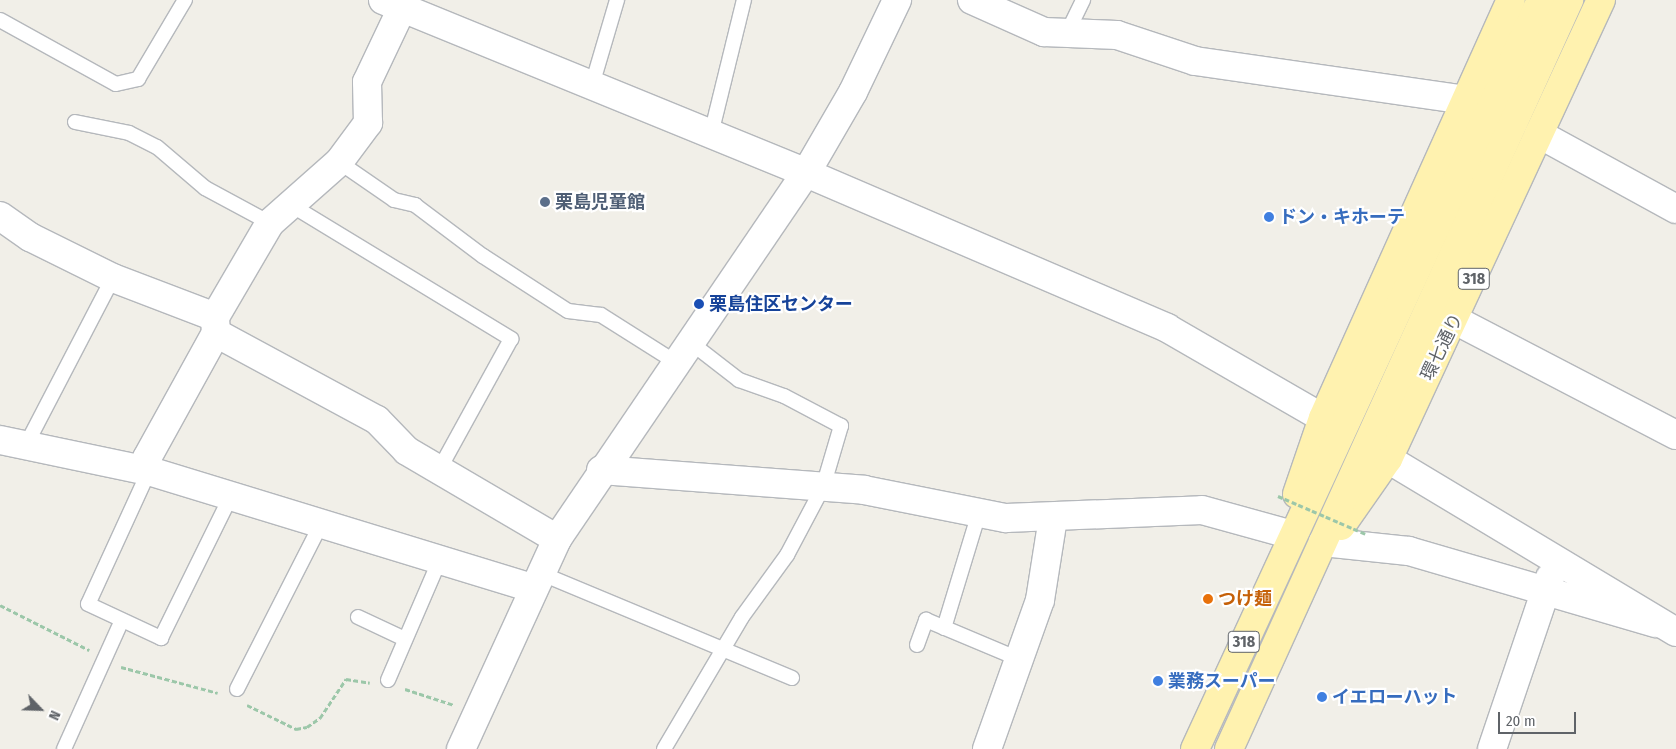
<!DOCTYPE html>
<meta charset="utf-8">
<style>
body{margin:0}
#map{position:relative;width:1676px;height:749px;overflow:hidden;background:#f1efe8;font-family:"Fira Sans Condensed","Noto Sans JP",sans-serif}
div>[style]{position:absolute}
.path>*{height:3px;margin-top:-1.5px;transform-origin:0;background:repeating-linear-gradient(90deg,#9cc7a9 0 5px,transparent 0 7.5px)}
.roads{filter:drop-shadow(1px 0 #b5b8bc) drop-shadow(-1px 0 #b5b8bc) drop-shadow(0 1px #b5b8bc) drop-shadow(0 -1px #b5b8bc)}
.service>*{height:14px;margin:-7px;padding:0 7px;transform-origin:7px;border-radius:7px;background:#fff}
.minor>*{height:28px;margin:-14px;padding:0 14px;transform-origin:14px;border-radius:14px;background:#fff}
.tertiary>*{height:28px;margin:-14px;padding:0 14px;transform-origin:14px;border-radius:14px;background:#fff}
.primary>*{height:28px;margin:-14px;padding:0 14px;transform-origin:14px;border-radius:14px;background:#fff2af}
.path-bridge>*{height:3px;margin-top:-1.5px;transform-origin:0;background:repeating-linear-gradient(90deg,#9cc7a9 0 5px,transparent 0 7.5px)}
.dots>*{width:14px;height:14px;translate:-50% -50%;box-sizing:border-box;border:2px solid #fff;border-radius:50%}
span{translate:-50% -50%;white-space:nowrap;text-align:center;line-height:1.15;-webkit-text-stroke:4.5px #fff;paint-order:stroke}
.shield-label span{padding:1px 4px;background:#fff;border:1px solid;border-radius:4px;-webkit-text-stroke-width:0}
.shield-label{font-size:16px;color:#5f6368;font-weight:700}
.service-label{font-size:18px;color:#4e5e75;font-weight:700}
.left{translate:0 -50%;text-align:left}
.shop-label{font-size:18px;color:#366cbe;font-weight:700}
.transit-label{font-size:18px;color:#164399;font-weight:700}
.street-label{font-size:18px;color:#5f6368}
.food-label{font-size:18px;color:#c56008;font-weight:700}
.north{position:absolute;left:15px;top:684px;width:50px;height:50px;-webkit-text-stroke:4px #fff;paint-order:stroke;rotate:114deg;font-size:14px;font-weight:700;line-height:20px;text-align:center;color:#5f6368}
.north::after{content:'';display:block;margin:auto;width:18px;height:22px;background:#5f6368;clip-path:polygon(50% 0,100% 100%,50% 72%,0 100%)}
.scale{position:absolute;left:1498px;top:712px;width:78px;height:22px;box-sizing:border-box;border:2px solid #5f6368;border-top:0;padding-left:6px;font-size:15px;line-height:18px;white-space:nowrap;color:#5f6368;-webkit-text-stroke:4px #fff;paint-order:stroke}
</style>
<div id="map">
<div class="path">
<i style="left:0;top:605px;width:100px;rotate:26.8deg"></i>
<i style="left:121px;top:667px;width:100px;rotate:15deg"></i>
<i style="left:405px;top:689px;width:52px;rotate:18.1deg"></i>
<i style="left:247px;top:705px;width:55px;rotate:26.1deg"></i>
<i style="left:296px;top:729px;width:11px;rotate:-10deg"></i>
<i style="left:307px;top:727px;width:16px;rotate:-35deg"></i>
<i style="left:320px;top:718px;width:47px;rotate:-56.3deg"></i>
<i style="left:346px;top:679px;width:24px;rotate:9deg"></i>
</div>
<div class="roads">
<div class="service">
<i style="left:0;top:20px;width:132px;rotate:28.9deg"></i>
<i style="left:116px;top:84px;width:23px;rotate:-13deg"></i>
<i style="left:138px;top:79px;width:92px;rotate:-59.3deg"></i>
<i style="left:1067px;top:33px;width:37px;rotate:-64deg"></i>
<i style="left:592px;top:85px;width:89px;rotate:-73.6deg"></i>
<i style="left:75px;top:122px;width:55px;rotate:11.5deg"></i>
<i style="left:129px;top:133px;width:31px;rotate:27deg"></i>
<i style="left:157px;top:147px;width:63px;rotate:40.5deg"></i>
<i style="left:205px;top:188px;width:74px;rotate:28.3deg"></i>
<i style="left:711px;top:134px;width:138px;rotate:-76.2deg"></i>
<i style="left:339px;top:162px;width:67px;rotate:34.6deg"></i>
<i style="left:394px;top:200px;width:22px;rotate:13deg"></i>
<i style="left:415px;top:205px;width:85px;rotate:36.9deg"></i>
<i style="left:483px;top:256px;width:101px;rotate:32.9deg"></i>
<i style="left:568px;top:311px;width:33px;rotate:7deg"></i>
<i style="left:601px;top:315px;width:90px;rotate:32.3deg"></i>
<i style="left:291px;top:205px;width:258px;rotate:31.3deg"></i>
<i style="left:511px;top:339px;width:149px;rotate:118.8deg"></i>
<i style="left:26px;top:445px;width:188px;rotate:-62.5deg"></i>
<i style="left:149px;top:471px;width:146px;rotate:114.6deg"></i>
<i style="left:88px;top:604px;width:81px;rotate:25deg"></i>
<i style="left:161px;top:638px;width:161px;rotate:-63.8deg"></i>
<i style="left:540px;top:573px;width:273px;rotate:22.6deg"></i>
<i style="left:358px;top:617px;width:52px;rotate:25.1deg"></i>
<i style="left:944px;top:628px;width:120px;rotate:-73.1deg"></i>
<i style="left:917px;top:645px;width:27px;rotate:-70deg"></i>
<i style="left:926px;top:620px;width:101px;rotate:22.8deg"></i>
<i style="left:388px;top:680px;width:134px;rotate:-66.7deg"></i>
<i style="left:237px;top:689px;width:187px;rotate:-63deg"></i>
<i style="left:64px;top:749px;width:141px;rotate:-65.8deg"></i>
<i style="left:664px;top:749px;width:153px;rotate:-59.4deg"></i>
<i style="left:742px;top:617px;width:77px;rotate:-54deg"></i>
<i style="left:787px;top:555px;width:77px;rotate:-62.1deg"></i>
<i style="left:823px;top:487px;width:64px;rotate:-73.6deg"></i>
<i style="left:841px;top:426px;width:64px;rotate:-152.2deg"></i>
<i style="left:784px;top:396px;width:48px;rotate:-160.4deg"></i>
<i style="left:739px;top:380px;width:62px;rotate:-142.2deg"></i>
</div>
<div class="minor">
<i style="left:972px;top:0;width:79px;rotate:24deg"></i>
<i style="left:1044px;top:32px;width:73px;rotate:2.4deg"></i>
<i style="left:1117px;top:35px;width:82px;rotate:18.4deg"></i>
<i style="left:1195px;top:61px;width:273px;rotate:8.2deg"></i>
<i style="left:1539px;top:134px;width:156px;rotate:28.7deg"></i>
<i style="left:806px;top:173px;width:393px;rotate:23.2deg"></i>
<i style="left:1167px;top:328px;width:180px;rotate:30deg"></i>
<i style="left:0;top:216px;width:37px;rotate:35deg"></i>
<i style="left:30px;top:237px;width:93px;rotate:26.3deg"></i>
<i style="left:113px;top:278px;width:109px;rotate:20.9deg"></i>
<i style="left:1455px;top:320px;width:249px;rotate:27.5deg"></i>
<i style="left:216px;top:333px;width:183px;rotate:28.4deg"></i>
<i style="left:377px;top:420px;width:43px;rotate:45.9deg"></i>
<i style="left:407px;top:451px;width:174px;rotate:30.4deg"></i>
<i style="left:0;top:440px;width:152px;rotate:11.8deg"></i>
<i style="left:149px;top:471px;width:400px;rotate:17deg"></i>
<i style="left:1388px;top:459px;width:336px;rotate:31deg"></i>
<i style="left:601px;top:470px;width:264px;rotate:4.3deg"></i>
<i style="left:864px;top:490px;width:145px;rotate:11.2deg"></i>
<i style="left:1006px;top:518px;width:196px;rotate:-2.3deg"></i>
<i style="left:1202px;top:510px;width:93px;rotate:15.5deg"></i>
<i style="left:149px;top:471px;width:13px;rotate:-99deg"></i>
<i style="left:147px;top:458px;width:143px;rotate:-61.1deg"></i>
<i style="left:216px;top:333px;width:16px;rotate:-94deg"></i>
<i style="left:215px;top:317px;width:109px;rotate:-59.7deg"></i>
<i style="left:270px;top:223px;width:92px;rotate:-41.5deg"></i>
<i style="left:339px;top:162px;width:49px;rotate:-53.4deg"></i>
<i style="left:368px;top:123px;width:41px;rotate:-91.4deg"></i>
<i style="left:367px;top:82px;width:91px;rotate:-64.6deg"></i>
<i style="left:1323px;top:542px;width:86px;rotate:6deg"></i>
<i style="left:1409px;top:551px;width:257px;rotate:16.3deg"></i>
<i style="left:987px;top:749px;width:158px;rotate:-70.4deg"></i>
<i style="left:1040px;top:600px;width:83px;rotate:-81deg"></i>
<i style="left:1492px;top:749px;width:181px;rotate:-71.3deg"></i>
</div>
<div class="tertiary">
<i style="left:383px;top:0;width:457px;rotate:22.2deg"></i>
<i style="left:461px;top:749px;width:231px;rotate:-65.4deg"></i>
<i style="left:557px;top:539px;width:443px;rotate:-55.8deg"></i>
<i style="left:806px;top:173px;width:94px;rotate:-59.9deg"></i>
<i style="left:853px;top:92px;width:102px;rotate:-64.4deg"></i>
</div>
<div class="primary">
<i style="left:1297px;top:494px;width:80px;rotate:-71.1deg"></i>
<i style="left:1323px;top:418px;width:458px;rotate:-65.8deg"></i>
<i style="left:1341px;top:526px;width:82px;rotate:-55deg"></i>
<i style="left:1388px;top:459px;width:506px;rotate:-65.11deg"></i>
<i style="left:1195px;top:749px;width:825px;rotate:-65.21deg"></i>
<i style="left:1229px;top:749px;width:823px;rotate:-65.58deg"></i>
</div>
</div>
<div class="path-bridge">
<i style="left:1278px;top:496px;width:96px;rotate:23.4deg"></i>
</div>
<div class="dots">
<i style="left:545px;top:202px;background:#5c6f8a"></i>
<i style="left:1269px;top:217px;background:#3f7fe0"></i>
<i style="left:699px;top:304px;background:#1a4fb4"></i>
<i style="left:1208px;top:599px;background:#e8710a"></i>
<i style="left:1158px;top:681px;background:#3f7fe0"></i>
<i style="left:1322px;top:697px;background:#3f7fe0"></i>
</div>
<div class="shield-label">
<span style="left:1474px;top:279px">318</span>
<span style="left:1244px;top:642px">318</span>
</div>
<div class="service-label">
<span class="left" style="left:555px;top:202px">栗島児童館</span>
</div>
<div class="shop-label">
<span class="left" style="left:1279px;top:217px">ドン・キホーテ</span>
<span class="left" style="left:1168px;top:681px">業務スーパー</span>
<span class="left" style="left:1332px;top:697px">イエローハット</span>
</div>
<div class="transit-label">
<span class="left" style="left:709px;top:304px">栗島住区センター</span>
</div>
<div class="street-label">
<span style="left:1442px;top:347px;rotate:-64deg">環七通り</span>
</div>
<div class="food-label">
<span class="left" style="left:1218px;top:599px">つけ麺</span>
</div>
<div class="north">N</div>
<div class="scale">20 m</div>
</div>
